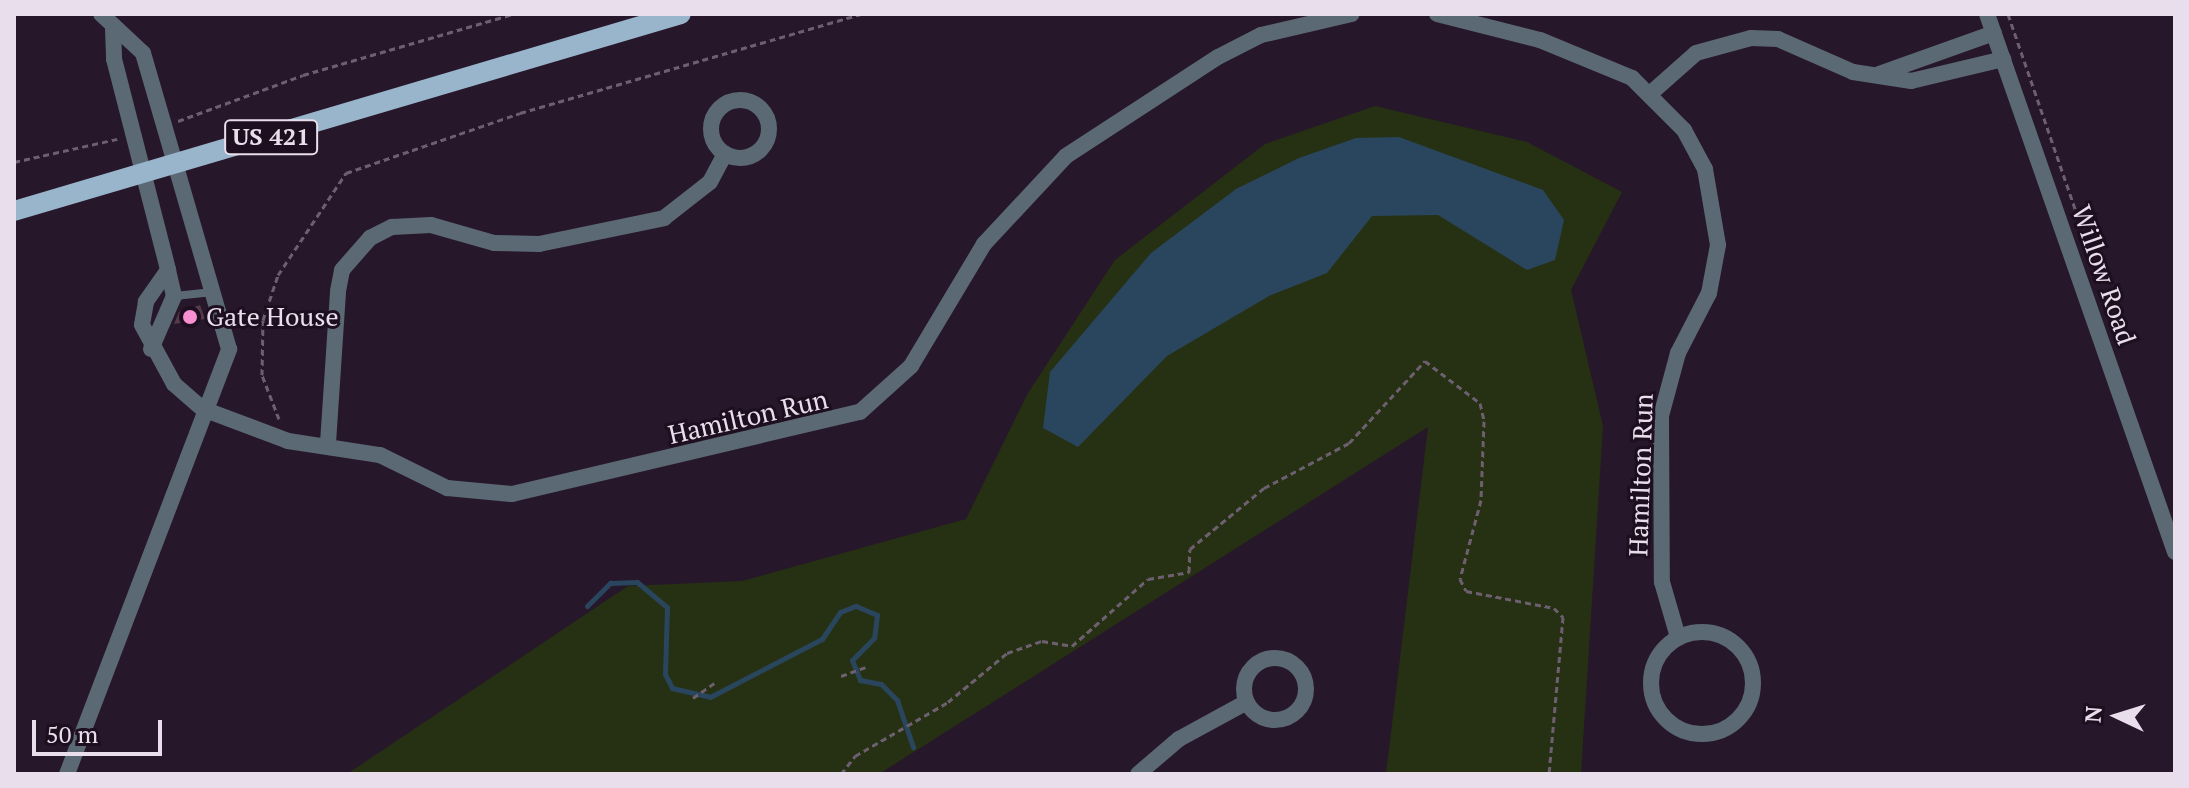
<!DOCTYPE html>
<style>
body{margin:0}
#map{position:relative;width:2189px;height:788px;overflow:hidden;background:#27172a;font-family:"PT Serif",serif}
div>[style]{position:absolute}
.green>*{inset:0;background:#263113}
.water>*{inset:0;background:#2a465e}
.stream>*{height:5px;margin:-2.5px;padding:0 2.5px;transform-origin:2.5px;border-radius:2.5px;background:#2a465e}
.building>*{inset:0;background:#543b49}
.path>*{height:3px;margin-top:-1.5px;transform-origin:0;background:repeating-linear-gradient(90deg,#6d5f70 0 6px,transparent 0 10px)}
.service>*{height:8px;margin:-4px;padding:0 4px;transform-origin:4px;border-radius:4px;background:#5b6974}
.minor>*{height:16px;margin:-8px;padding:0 8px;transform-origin:8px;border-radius:8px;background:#5b6974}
.minor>.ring{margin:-8px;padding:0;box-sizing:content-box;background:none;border:16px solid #5b6974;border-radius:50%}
.tertiary>*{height:16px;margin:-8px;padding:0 8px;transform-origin:8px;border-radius:8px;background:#5b6974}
.primary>*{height:20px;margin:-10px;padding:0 10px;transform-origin:10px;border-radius:10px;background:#99b5cc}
.dots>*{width:22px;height:22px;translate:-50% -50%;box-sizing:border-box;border:4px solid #1d0e20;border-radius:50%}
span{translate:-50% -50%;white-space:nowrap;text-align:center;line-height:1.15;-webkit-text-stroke:6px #1d0e20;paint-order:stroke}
.shield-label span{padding:2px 6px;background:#1d0e20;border:2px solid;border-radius:6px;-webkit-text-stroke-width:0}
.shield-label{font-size:24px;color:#e9deeb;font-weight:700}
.street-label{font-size:26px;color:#e9deeb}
.poi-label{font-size:26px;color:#e9deeb}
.left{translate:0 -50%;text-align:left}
.frame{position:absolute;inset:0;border:16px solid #e9deeb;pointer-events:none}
.north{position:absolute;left:2077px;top:676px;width:80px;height:80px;-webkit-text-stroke:6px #1d0e20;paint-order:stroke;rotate:274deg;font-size:22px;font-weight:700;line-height:32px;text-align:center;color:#e9deeb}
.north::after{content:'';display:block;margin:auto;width:28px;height:36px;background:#e9deeb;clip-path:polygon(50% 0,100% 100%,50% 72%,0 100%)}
.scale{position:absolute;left:32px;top:720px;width:130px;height:36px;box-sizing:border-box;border:4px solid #e9deeb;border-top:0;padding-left:10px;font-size:24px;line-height:28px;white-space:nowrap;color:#e9deeb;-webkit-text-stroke:6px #1d0e20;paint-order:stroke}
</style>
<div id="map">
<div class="green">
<i style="clip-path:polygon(1375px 106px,1527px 142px,1622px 192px,1571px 290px,1603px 426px,1581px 774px,1386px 774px,1428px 427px,879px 774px,347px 774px,628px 586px,742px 581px,966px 519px,1028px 393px,1115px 260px,1265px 144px)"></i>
</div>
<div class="water">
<i style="clip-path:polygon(1399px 137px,1543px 190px,1564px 220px,1555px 260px,1527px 270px,1438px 215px,1372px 216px,1327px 273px,1269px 296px,1167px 356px,1078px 447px,1043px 428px,1050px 372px,1151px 253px,1236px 189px,1299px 158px,1356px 138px)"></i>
</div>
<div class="stream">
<i style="left:587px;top:606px;width:33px;rotate:-45deg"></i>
<i style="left:610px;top:583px;width:27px;rotate:-2deg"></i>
<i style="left:637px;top:582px;width:39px;rotate:40deg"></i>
<i style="left:667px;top:607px;width:67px;rotate:91.7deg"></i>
<i style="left:665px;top:674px;width:16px;rotate:63deg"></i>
<i style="left:672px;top:688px;width:39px;rotate:13deg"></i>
<i style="left:710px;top:697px;width:126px;rotate:-27.4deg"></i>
<i style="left:822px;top:639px;width:32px;rotate:-56deg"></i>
<i style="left:840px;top:612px;width:17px;rotate:-21deg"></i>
<i style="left:856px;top:606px;width:23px;rotate:23deg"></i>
<i style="left:877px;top:615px;width:23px;rotate:97deg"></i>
<i style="left:874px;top:638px;width:31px;rotate:135deg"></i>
<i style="left:852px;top:660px;width:22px;rotate:68deg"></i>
<i style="left:860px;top:680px;width:21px;rotate:11deg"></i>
<i style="left:881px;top:684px;width:23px;rotate:45deg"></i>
<i style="left:897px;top:700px;width:50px;rotate:71.2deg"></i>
</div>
<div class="building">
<i style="clip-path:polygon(200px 305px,205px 319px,174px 324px,179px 312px)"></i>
</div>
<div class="path">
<i style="left:2008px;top:14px;width:264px;rotate:71deg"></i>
<i style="left:178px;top:121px;width:133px;rotate:-20.2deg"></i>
<i style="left:303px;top:75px;width:219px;rotate:-16.2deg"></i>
<i style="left:14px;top:162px;width:106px;rotate:-12.6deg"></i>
<i style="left:279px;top:419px;width:47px;rotate:-111.1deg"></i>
<i style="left:262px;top:375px;width:55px;rotate:-89deg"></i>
<i style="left:263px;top:320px;width:47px;rotate:-71.6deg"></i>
<i style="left:278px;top:275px;width:123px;rotate:-56.3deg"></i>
<i style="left:346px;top:173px;width:184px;rotate:-19deg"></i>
<i style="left:520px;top:113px;width:355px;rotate:-16.2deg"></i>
<i style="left:841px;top:676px;width:29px;rotate:-20deg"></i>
<i style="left:693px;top:698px;width:29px;rotate:-35deg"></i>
<i style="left:841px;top:774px;width:23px;rotate:-52deg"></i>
<i style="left:855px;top:756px;width:108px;rotate:-30.1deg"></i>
<i style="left:948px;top:702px;width:77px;rotate:-39.7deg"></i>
<i style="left:1007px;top:653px;width:37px;rotate:-19deg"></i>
<i style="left:1042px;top:641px;width:30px;rotate:9deg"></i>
<i style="left:1072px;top:646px;width:101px;rotate:-41.4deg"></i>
<i style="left:1148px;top:579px;width:42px;rotate:-9.7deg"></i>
<i style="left:1189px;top:572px;width:23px;rotate:-88deg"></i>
<i style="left:1190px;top:549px;width:96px;rotate:-39.5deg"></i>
<i style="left:1264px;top:488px;width:96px;rotate:-27.9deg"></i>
<i style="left:1349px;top:443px;width:112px;rotate:-47.2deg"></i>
<i style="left:1425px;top:361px;width:69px;rotate:37.4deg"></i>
<i style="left:1480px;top:403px;width:18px;rotate:77deg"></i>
<i style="left:1484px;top:421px;width:79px;rotate:92.2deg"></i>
<i style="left:1481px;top:500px;width:82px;rotate:104.9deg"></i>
<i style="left:1460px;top:579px;width:13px;rotate:63deg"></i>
<i style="left:1466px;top:591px;width:90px;rotate:10.9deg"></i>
<i style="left:1554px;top:608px;width:13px;rotate:45deg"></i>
<i style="left:1563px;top:617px;width:158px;rotate:95.1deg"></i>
</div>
<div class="service">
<i style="left:175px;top:296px;width:38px;rotate:-6deg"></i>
</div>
<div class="minor">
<i style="left:1437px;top:14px;width:106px;rotate:14.2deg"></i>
<i style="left:1540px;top:40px;width:100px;rotate:22.4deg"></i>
<i style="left:1632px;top:78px;width:74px;rotate:45deg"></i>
<i style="left:1684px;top:130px;width:44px;rotate:61.7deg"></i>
<i style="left:1705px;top:169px;width:77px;rotate:80.3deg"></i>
<i style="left:1718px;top:245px;width:49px;rotate:100.6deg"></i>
<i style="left:1709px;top:293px;width:68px;rotate:117.3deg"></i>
<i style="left:1678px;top:353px;width:65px;rotate:105.1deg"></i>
<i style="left:1661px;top:416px;width:166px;rotate:89.7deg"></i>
<i style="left:1662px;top:582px;width:57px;rotate:73.8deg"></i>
<i style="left:113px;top:28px;width:31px;rotate:88deg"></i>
<i style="left:114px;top:59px;width:218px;rotate:75.6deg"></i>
<i style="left:168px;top:270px;width:39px;rotate:125deg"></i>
<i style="left:146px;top:302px;width:23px;rotate:100deg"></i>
<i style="left:142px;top:325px;width:67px;rotate:61.5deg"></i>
<i style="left:174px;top:384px;width:38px;rotate:41deg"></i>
<i style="left:203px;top:409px;width:91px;rotate:20.6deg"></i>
<i style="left:288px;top:441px;width:93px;rotate:8.7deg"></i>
<i style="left:380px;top:455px;width:75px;rotate:26.2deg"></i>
<i style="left:447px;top:488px;width:65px;rotate:5.3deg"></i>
<i style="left:512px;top:494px;width:358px;rotate:-13.3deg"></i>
<i style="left:860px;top:412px;width:69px;rotate:-42deg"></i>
<i style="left:911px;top:366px;width:142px;rotate:-59.1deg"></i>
<i style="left:984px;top:244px;width:120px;rotate:-47deg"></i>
<i style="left:1066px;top:156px;width:181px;rotate:-33.1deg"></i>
<i style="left:1218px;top:57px;width:48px;rotate:-27.1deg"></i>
<i style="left:1261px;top:35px;width:93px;rotate:-13deg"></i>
<i style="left:1879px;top:74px;width:122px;rotate:-19.6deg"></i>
<i style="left:1651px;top:93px;width:60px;rotate:-41.6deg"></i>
<i style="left:1696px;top:53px;width:57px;rotate:-15.3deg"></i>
<i style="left:1751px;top:38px;width:27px;rotate:2deg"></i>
<i style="left:1778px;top:39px;width:82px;rotate:23.7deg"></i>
<i style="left:1853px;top:72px;width:59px;rotate:8.8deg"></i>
<i style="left:1911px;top:81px;width:95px;rotate:-13.4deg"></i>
<i class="ring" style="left:711px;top:100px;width:42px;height:42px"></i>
<i style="left:151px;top:349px;width:58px;rotate:-66.5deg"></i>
<i style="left:174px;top:296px;width:27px;rotate:-103deg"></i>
<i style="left:328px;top:443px;width:152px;rotate:-86.2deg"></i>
<i style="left:338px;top:291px;width:21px;rotate:-79deg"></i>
<i style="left:342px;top:270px;width:43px;rotate:-48.8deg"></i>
<i style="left:370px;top:238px;width:25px;rotate:-27deg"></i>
<i style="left:392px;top:227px;width:39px;rotate:-3deg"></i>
<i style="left:431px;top:225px;width:66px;rotate:15.9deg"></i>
<i style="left:494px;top:243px;width:45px;rotate:1.3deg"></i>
<i style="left:539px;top:244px;width:128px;rotate:-11.7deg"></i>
<i style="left:664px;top:218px;width:58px;rotate:-38deg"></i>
<i style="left:710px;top:182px;width:32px;rotate:-62deg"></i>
<i class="ring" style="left:1651px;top:632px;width:86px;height:86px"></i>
<i class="ring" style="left:1244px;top:658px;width:46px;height:46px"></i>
<i style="left:67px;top:774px;width:455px;rotate:-69.1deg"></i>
<i style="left:229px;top:349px;width:308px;rotate:-106.2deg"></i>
<i style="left:143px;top:53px;width:57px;rotate:-137.1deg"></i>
<i style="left:1138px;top:774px;width:54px;rotate:-40.5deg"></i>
<i style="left:1179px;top:739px;width:77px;rotate:-28.6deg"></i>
</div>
<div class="tertiary">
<i style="left:1987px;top:14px;width:570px;rotate:70.74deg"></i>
</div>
<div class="primary">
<i style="left:14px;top:211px;width:695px;rotate:-16.45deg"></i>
</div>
<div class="dots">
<i style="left:190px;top:317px;background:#f690d0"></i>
</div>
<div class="shield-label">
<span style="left:271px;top:137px">US 421</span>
</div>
<div class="street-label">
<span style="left:2104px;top:275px;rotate:71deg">Willow Road</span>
<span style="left:748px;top:417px;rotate:-13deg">Hamilton Run</span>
<span style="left:1641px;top:475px;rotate:-88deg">Hamilton Run</span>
</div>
<div class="poi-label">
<span class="left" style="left:206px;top:317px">Gate House</span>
</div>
<div class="frame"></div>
<div class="north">N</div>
<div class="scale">50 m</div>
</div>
